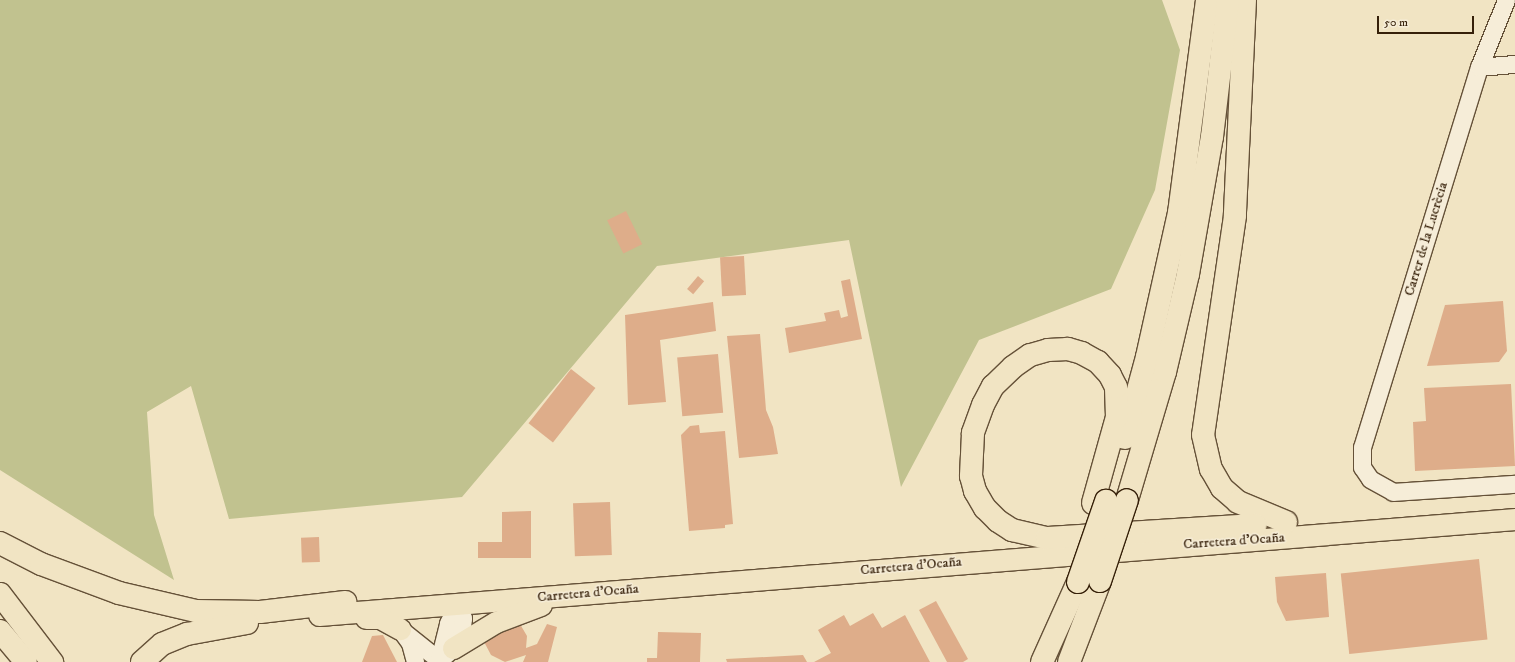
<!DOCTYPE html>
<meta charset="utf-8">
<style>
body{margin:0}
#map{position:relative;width:1515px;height:662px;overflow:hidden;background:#f1e4c3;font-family:"IM FELL DW Pica",serif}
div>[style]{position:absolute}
.green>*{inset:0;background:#c1c28f}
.building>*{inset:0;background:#dead8a;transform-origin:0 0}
.roads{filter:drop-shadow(1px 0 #655138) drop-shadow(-1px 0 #655138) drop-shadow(0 1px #655138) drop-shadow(0 -1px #655138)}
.minor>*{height:17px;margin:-8.5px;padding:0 8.5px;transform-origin:8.5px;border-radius:8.5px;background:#f6edd8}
.major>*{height:21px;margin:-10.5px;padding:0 10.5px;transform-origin:10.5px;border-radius:10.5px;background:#f1e4c3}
.highway>*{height:22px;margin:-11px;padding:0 11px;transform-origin:11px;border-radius:11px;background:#f1e4c3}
.bridges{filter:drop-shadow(1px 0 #362009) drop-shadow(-1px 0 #362009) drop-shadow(0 1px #362009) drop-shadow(0 -1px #362009)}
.highway-bridge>*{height:22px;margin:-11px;padding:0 11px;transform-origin:11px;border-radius:11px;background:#f1e4c3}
span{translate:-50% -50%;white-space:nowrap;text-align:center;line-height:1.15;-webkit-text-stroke:3px #f6edd8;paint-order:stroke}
.street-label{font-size:14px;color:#362009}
.scale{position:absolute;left:1377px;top:16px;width:97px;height:18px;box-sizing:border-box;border:2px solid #362009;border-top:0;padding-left:5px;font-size:12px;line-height:14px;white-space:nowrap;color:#362009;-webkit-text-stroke:3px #f6edd8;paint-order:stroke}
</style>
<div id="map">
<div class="green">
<i style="clip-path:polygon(0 0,1162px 0,1180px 50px,1155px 190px,1111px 289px,979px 340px,901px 487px,849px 240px,657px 266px,462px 497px,229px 519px,191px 386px,147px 412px,154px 515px,174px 580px,0 470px)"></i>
</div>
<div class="building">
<i style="left:626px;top:211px;width:37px;height:21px;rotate:64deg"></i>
<i style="left:744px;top:256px;width:39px;height:24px;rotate:87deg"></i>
<i style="left:698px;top:276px;width:8px;height:17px;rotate:40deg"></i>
<i style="clip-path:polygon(850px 279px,862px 339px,789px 353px,785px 328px,826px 321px,824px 313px,839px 310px,841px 318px,848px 316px,841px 281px)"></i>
<i style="clip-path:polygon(1503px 301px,1507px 351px,1499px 362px,1427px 366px,1445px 305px)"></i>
<i style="clip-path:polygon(713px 302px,716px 331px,660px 340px,666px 402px,628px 405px,625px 315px)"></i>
<i style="clip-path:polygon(760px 334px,766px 410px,773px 427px,778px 454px,739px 458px,727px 336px)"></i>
<i style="left:718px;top:354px;width:59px;height:41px;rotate:85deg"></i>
<i style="left:571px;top:369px;width:31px;height:69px;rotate:38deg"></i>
<i style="clip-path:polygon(1511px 384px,1515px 466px,1415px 471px,1413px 422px,1426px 421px,1424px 388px)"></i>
<i style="clip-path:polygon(699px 425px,700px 433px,725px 431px,733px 524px,725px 525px,725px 528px,689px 531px,681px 435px,690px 426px)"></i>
<i style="left:610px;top:502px;width:53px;height:37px;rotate:88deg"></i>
<i style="clip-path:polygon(531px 511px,531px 558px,478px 558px,478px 542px,502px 542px,502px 512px)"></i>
<i style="left:319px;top:537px;width:25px;height:18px;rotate:88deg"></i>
<i style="left:1479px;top:559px;width:81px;height:139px;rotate:84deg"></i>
<i style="clip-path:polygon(1326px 573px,1329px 617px,1286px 621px,1277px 602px,1275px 577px)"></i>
<i style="clip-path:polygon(936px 601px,968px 659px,963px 662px,947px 662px,919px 610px)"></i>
<i style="clip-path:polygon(873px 613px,882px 628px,905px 615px,930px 662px,814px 662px,831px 653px,818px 630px,844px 615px,850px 626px)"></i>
<i style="clip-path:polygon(517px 619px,527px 636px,526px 648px,537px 644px,547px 624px,557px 627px,548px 662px,523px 662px,526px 655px,505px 662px,491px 655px,482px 638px)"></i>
<i style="clip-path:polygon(658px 632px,701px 633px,700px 662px,647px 662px,647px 658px,657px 658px)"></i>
<i style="clip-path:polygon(383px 635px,397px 662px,362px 662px,372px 636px)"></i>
<i style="clip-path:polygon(803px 655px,807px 662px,727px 662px,726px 659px)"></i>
</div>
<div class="roads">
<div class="minor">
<i style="left:1506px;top:0;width:72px;rotate:111.9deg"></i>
<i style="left:1479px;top:67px;width:398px;rotate:107.1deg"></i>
<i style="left:1362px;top:447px;width:20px;rotate:90deg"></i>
<i style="left:1362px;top:467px;width:14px;rotate:56deg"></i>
<i style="left:1370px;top:479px;width:26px;rotate:29deg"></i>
<i style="left:1393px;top:492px;width:122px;rotate:-3.8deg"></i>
<i style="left:1479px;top:67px;width:36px;rotate:-5deg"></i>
<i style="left:400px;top:629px;width:50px;rotate:38.5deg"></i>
<i style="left:402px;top:632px;width:14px;rotate:54deg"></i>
<i style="left:410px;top:643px;width:20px;rotate:75deg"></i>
<i style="left:439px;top:660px;width:38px;rotate:-76deg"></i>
<i style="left:448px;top:623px;width:21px;rotate:-62deg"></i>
<i style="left:437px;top:662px;width:21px;rotate:-41deg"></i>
<i style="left:453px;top:648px;width:17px;rotate:-62deg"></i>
<i style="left:461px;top:633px;width:15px;rotate:-82deg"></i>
<i style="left:463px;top:618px;width:15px;rotate:-110deg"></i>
</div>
<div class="major">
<i style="left:319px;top:615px;width:1200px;rotate:-4.59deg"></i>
<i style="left:366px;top:618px;width:14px"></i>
<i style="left:380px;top:618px;width:23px;rotate:29deg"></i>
<i style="left:453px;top:648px;width:50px;rotate:-31.2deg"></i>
<i style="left:496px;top:622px;width:48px;rotate:-20.7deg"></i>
</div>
<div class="highway">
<i style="left:1245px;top:0;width:216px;rotate:92.7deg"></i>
<i style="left:1235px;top:216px;width:221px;rotate:98.3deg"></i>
<i style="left:1203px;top:435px;width:35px;rotate:77deg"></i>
<i style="left:1211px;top:469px;width:22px;rotate:60deg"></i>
<i style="left:1222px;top:488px;width:21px;rotate:41deg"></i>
<i style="left:1238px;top:502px;width:52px;rotate:22.6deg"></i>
<i style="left:1125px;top:438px;width:84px;rotate:-74.8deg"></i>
<i style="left:1147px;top:357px;width:148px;rotate:-77.5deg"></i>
<i style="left:1179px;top:213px;width:215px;rotate:-82.5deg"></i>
<i style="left:1127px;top:500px;width:134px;rotate:-73.5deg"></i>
<i style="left:1165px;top:372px;width:101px;rotate:-76.8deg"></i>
<i style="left:1188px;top:274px;width:139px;rotate:-80.1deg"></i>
<i style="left:1212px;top:137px;width:138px;rotate:-83.3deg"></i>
<i style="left:1093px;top:503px;width:89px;rotate:-74.4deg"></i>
<i style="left:1117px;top:417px;width:30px;rotate:-92deg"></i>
<i style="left:1116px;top:387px;width:13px;rotate:-117deg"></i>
<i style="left:1110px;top:375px;width:18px;rotate:-133deg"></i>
<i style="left:1098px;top:362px;width:18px;rotate:-151deg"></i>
<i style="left:1082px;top:353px;width:15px;rotate:-164deg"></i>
<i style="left:1068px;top:349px;width:20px;rotate:177deg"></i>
<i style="left:1048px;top:350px;width:19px;rotate:164deg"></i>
<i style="left:1030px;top:355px;width:21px;rotate:145deg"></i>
<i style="left:1013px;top:367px;width:28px;rotate:136deg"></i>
<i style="left:993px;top:386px;width:21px;rotate:118deg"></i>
<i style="left:983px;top:405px;width:30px;rotate:110deg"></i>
<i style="left:973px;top:433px;width:43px;rotate:92.7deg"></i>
<i style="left:971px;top:476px;width:16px;rotate:75deg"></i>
<i style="left:975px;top:491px;width:20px;rotate:60deg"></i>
<i style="left:985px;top:508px;width:18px;rotate:45deg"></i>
<i style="left:998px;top:521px;width:17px;rotate:33deg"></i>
<i style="left:1012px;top:530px;width:36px;rotate:13deg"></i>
<i style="left:1047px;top:538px;width:209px;rotate:-3.6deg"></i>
<i style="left:0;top:543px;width:46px;rotate:27.1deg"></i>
<i style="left:41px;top:564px;width:83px;rotate:20.4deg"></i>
<i style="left:119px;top:593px;width:79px;rotate:13.2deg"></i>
<i style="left:196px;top:611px;width:64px;rotate:0.9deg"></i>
<i style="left:260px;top:612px;width:86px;rotate:-6.7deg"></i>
<i style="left:0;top:594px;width:86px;rotate:52.6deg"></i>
<i style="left:0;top:631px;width:40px;rotate:50deg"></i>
<i style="left:142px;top:662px;width:27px;rotate:-42deg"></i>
<i style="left:162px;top:644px;width:27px;rotate:-22deg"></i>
<i style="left:187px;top:634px;width:61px;rotate:-10.4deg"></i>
<i style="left:1042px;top:662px;width:88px;rotate:-65.8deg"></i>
<i style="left:1069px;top:662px;width:87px;rotate:-69.1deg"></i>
</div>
</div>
<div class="bridges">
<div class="highway-bridge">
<i style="left:1100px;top:581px;width:85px;rotate:-71.6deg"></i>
<i style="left:1078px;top:582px;width:86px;rotate:-70.9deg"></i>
</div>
</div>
<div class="street-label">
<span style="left:1426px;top:239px;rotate:-73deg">Carrer de la Lucrècia</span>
<span style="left:1234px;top:541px;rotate:-4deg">Carretera d'Ocaña</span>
<span style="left:911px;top:566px;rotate:-5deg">Carretera d'Ocaña</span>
<span style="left:588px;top:593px;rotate:-5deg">Carretera d'Ocaña</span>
</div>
<div class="scale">50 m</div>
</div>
